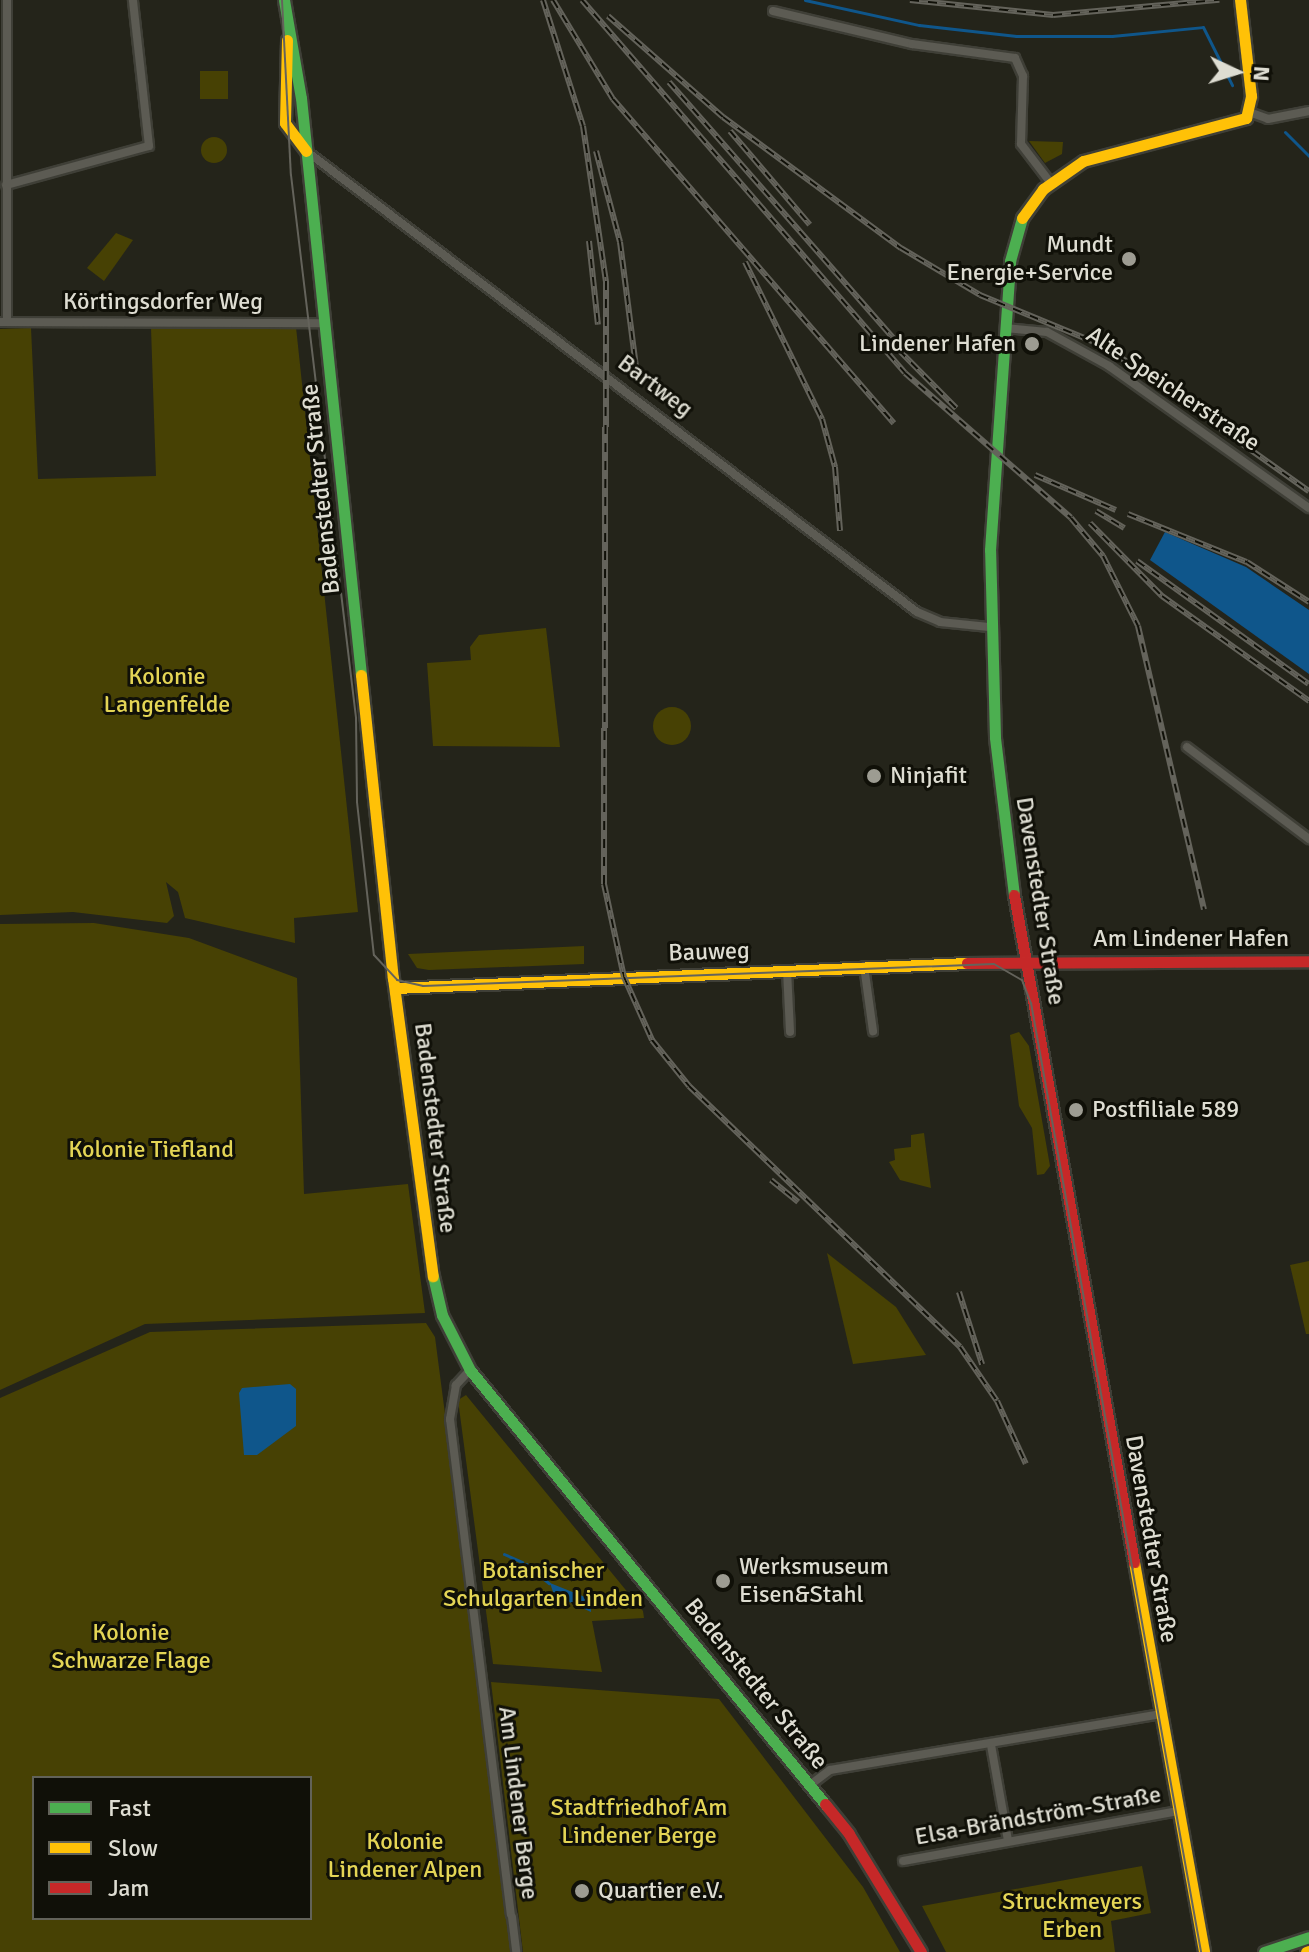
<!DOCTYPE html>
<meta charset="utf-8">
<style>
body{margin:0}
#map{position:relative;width:1309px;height:1952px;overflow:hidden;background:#24241a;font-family:Signika,sans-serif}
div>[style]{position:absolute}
.green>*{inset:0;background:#474104;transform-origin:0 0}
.round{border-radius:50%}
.water>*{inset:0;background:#0f568b}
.stream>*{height:3px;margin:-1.5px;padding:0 1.5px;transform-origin:1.5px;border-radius:1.5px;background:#0f568b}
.roads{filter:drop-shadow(2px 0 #3f3f37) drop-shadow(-2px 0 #3f3f37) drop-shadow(0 2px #3f3f37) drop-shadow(0 -2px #3f3f37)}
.street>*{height:8px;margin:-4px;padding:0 4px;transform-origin:4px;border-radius:4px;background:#5c5b53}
.fast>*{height:11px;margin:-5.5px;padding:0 5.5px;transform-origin:5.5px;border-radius:5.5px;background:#4caf50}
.slow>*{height:11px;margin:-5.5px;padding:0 5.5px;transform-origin:5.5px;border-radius:5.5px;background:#ffc107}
.jam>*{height:11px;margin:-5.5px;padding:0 5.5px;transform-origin:5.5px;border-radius:5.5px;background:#c62828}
.tram>*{height:2px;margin:-1px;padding:0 1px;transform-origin:1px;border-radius:1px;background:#64635b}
.rail>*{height:6px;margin-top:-3px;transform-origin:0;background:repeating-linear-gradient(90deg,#101008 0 9px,#64635b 0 18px);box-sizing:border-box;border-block:2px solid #64635b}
.dots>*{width:22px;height:22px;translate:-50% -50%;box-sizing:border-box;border:4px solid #101008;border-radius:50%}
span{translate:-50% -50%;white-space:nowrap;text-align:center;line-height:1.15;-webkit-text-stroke:6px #101008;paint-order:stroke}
.poi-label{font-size:24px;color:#deddd2}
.right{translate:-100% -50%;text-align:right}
.left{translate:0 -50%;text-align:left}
.street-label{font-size:24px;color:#deddd2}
.park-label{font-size:24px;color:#e4d555}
.legend{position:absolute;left:32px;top:1776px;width:280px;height:144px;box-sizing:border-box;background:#101008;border:2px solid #626259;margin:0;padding:10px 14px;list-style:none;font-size:24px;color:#deddd2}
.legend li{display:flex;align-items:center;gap:16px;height:40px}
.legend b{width:40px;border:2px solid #626259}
.north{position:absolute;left:1197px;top:32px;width:80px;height:80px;-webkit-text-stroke:6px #101008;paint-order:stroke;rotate:94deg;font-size:22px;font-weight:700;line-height:32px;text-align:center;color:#deddd2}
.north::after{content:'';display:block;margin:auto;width:28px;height:36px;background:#deddd2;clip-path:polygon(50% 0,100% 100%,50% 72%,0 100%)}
</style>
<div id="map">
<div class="green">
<i style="left:200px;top:71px;width:28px;height:28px"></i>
<i class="round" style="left:201px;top:137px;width:26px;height:26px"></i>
<i style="clip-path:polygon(1029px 141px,1063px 142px,1062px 154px,1045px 163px)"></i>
<i style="clip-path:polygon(116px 233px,133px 240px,104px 281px,87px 268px)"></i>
<i style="clip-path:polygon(296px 327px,358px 912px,294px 918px,295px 943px,185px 918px,178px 892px,166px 882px,174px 916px,167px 923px,73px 912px,0 915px,0 329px,31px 328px,38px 479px,156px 476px,151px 328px)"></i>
<i style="clip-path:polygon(546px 628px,560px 747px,433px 746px,427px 663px,471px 660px,470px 647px,479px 635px)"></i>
<i class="round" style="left:653px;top:707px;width:38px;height:38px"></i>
<i style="clip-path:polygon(94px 923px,189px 938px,297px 978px,304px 1194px,408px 1184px,425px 1313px,145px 1324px,0 1390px,0 924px)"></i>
<i style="clip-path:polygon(584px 946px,584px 964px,429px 970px,417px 968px,408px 954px)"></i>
<i style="clip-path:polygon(1019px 1032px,1029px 1046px,1050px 1166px,1044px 1174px,1037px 1175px,1032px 1128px,1019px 1106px,1010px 1035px)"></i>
<i style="clip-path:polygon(924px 1133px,931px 1188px,900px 1180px,889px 1162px,895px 1160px,894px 1149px,911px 1147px,911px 1135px)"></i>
<i style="clip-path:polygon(827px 1253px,896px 1307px,926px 1355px,853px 1364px)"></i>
<i style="clip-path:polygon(1309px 1261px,1309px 1334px,1306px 1334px,1290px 1265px)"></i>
<i style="clip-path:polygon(evenodd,426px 1323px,435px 1337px,515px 1952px,0 1952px,0 1398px,150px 1332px,426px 1323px,34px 1778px,310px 1778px,310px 1918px,34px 1918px,34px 1778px)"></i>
<i style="clip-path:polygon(466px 1395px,643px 1611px,644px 1618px,592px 1621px,602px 1672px,493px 1664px,458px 1400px)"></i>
<i style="clip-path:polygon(491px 1682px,719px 1699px,863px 1887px,900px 1952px,523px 1952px)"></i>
<i style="clip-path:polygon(1142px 1866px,1151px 1913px,1111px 1921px,1115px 1952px,946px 1952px,922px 1906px)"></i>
</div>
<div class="water">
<i style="clip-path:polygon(1165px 532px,1246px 567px,1309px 610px,1309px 674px,1150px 560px)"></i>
<i style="clip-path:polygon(290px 1384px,296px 1389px,296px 1426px,257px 1455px,244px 1455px,239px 1393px,242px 1388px)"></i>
<i style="clip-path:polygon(550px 1583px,590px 1599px,591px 1612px,554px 1595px)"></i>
</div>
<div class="stream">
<i style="left:805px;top:0;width:117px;rotate:12.4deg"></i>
<i style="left:919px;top:25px;width:98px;rotate:6.5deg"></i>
<i style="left:1016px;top:36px;width:96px"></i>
<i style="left:1112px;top:36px;width:91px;rotate:-5.6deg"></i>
<i style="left:1203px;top:27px;width:65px;rotate:63.4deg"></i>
<i style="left:1285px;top:132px;width:34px;rotate:45deg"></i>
<i style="left:504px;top:1554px;width:20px;rotate:24deg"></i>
<i style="left:526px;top:1564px;width:30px;rotate:40deg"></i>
</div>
<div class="roads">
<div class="street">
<i style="left:7px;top:0;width:322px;rotate:90deg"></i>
<i style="left:773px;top:11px;width:143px;rotate:13.4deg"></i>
<i style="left:912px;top:44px;width:104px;rotate:7.7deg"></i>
<i style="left:1015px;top:58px;width:20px;rotate:66deg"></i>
<i style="left:1023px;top:76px;width:68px;rotate:91.7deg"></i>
<i style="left:1021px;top:144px;width:48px;rotate:52.7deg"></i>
<i style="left:1249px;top:112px;width:20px;rotate:20deg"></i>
<i style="left:1268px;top:119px;width:42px;rotate:-11deg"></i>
<i style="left:306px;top:151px;width:765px;rotate:37.03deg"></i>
<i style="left:917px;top:612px;width:25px;rotate:23deg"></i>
<i style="left:940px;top:622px;width:49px;rotate:5.8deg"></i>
<i style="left:6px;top:185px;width:148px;rotate:-15.3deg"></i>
<i style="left:149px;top:146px;width:147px;rotate:-96.3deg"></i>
<i style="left:0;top:322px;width:325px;rotate:0.2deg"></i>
<i style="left:1005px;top:328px;width:42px;rotate:5.4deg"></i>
<i style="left:1047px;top:332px;width:71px;rotate:28.7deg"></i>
<i style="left:1109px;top:366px;width:245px;rotate:35.4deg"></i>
<i style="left:1187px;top:747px;width:153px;rotate:37deg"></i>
<i style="left:864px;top:966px;width:66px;rotate:82.1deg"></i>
<i style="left:787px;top:970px;width:62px;rotate:87.2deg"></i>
<i style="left:470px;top:1370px;width:21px;rotate:133deg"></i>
<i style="left:456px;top:1385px;width:35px;rotate:100deg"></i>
<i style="left:450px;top:1419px;width:499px;rotate:83deg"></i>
<i style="left:991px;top:1745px;width:97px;rotate:79.9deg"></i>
<i style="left:810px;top:1785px;width:25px;rotate:-37deg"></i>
<i style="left:830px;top:1770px;width:336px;rotate:-9.6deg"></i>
<i style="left:903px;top:1861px;width:280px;rotate:-10.3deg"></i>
<i style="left:512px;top:1917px;width:35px;rotate:83deg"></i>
</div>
<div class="fast">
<i style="left:284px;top:0;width:99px;rotate:80.2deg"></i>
<i style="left:301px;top:98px;width:580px;rotate:84.06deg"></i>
<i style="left:1014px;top:895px;width:159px;rotate:-96.9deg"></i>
<i style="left:995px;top:737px;width:187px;rotate:-91.5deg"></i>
<i style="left:990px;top:550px;width:290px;rotate:-86deg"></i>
<i style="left:1010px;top:261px;width:45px;rotate:-74.4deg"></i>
<i style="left:433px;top:1276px;width:40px;rotate:77deg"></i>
<i style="left:442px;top:1315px;width:62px;rotate:63deg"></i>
<i style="left:470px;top:1370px;width:561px;rotate:50.72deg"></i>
<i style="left:1264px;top:1952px;width:47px;rotate:-18.4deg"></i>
</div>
<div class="slow">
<i style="left:287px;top:40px;width:83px;rotate:91.4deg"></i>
<i style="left:285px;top:123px;width:35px;rotate:53deg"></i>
<i style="left:1022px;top:218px;width:36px;rotate:-54deg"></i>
<i style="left:1043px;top:189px;width:49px;rotate:-35deg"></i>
<i style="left:1083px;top:161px;width:169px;rotate:-14.8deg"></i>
<i style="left:1246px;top:118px;width:23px;rotate:-77deg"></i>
<i style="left:1251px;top:96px;width:97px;rotate:-96.5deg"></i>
<i style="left:361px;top:675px;width:305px;rotate:84deg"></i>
<i style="left:393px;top:978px;width:301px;rotate:82.4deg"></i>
<i style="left:395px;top:988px;width:573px;rotate:-2.5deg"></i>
<i style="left:1134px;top:1562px;width:396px;rotate:79.8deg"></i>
<i style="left:1306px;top:1952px;width:3px;rotate:-18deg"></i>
</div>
<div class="jam">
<i style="left:1014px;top:895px;width:678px;rotate:79.8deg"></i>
<i style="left:967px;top:963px;width:342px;rotate:-0.3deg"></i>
<i style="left:825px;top:1804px;width:38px;rotate:51deg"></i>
<i style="left:849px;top:1834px;width:138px;rotate:58.6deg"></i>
</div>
</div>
<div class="tram">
<i style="left:282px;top:0;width:175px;rotate:87.1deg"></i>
<i style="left:291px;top:175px;width:547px;rotate:83.17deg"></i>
<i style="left:356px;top:718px;width:84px;rotate:89.3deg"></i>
<i style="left:357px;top:802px;width:154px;rotate:83.7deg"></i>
<i style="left:374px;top:955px;width:34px;rotate:47deg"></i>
<i style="left:397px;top:980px;width:27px;rotate:13deg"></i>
<i style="left:423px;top:986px;width:571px;rotate:-2.21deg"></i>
<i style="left:994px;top:964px;width:32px;rotate:30deg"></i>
<i style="left:1022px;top:980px;width:25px;rotate:69deg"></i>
<i style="left:1031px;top:1003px;width:964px;rotate:79.84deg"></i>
</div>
<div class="rail">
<i style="left:543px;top:0;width:132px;rotate:72.4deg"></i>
<i style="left:583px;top:126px;width:157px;rotate:81.6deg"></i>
<i style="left:606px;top:281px;width:603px;rotate:90.19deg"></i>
<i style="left:604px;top:884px;width:95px;rotate:77.9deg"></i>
<i style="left:624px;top:977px;width:69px;rotate:66deg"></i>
<i style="left:652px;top:1040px;width:59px;rotate:51.2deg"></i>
<i style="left:689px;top:1086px;width:376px;rotate:43.9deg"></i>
<i style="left:960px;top:1347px;width:65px;rotate:55.6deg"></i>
<i style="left:997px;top:1401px;width:69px;rotate:65.3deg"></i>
<i style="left:553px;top:0;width:116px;rotate:58.8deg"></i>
<i style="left:613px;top:99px;width:429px;rotate:49.1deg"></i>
<i style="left:582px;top:0;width:493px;rotate:49.1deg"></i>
<i style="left:905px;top:373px;width:220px;rotate:41.1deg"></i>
<i style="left:1071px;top:518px;width:50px;rotate:49.9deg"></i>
<i style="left:1103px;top:556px;width:78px;rotate:63.4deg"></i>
<i style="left:1138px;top:626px;width:291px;rotate:76.9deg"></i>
<i style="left:910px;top:0;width:144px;rotate:6deg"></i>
<i style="left:1053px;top:15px;width:167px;rotate:-5.2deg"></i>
<i style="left:608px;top:16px;width:153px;rotate:41.3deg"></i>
<i style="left:723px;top:117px;width:221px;rotate:36.4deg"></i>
<i style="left:901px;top:248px;width:92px;rotate:30.7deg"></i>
<i style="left:980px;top:295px;width:136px;rotate:22.4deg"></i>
<i style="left:1106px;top:347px;width:249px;rotate:35.4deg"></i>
<i style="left:669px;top:82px;width:348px;rotate:48.8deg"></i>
<i style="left:730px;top:131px;width:123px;rotate:49.6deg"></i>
<i style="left:596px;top:151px;width:94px;rotate:75.2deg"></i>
<i style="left:620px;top:242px;width:134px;rotate:82.7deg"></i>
<i style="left:589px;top:241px;width:84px;rotate:83.9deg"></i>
<i style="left:745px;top:262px;width:175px;rotate:63.9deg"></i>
<i style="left:822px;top:419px;width:50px;rotate:74.8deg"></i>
<i style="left:835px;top:467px;width:64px;rotate:85.5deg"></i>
<i style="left:886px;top:337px;width:100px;rotate:45.4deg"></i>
<i style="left:1035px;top:475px;width:88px;rotate:23.4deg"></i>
<i style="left:1096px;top:511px;width:33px;rotate:31deg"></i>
<i style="left:1128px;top:514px;width:128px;rotate:22deg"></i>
<i style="left:1247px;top:562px;width:74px;rotate:32.8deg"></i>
<i style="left:1090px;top:523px;width:103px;rotate:45.4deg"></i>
<i style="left:1162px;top:596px;width:181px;rotate:35.5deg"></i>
<i style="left:1137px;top:561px;width:211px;rotate:35.6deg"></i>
<i style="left:771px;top:1180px;width:35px;rotate:39deg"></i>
<i style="left:959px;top:1292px;width:76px;rotate:72.3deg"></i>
</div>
<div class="dots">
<i style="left:1129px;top:259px;background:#9d9c92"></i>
<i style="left:1032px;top:344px;background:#9d9c92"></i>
<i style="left:874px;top:776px;background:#9d9c92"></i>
<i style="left:1076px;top:1110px;background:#9d9c92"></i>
<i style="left:723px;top:1581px;background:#9d9c92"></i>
<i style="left:582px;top:1891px;background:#9d9c92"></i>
</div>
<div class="poi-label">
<span class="right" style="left:1113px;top:259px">Mundt<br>Energie+Service</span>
<span class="right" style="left:1016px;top:344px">Lindener Hafen</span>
<span class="left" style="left:890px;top:776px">Ninjafit</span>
<span class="left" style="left:1092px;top:1110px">Postfiliale 589</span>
<span class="left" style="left:739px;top:1581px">Werksmuseum<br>Eisen&amp;Stahl</span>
<span class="left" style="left:598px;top:1891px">Quartier e.V.</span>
</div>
<div class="street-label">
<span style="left:163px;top:302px">Körtingsdorfer Weg</span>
<span style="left:655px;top:386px;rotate:37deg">Bartweg</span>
<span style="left:1173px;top:389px;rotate:34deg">Alte Speicherstraße</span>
<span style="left:321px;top:489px;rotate:-96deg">Badenstedter Straße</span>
<span style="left:1040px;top:901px;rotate:81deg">Davenstedter Straße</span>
<span style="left:1191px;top:939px">Am Lindener Hafen</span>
<span style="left:709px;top:952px;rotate:-2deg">Bauweg</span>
<span style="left:435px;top:1128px;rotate:83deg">Badenstedter Straße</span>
<span style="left:1151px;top:1539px;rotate:80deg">Davenstedter Straße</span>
<span style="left:756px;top:1684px;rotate:51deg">Badenstedter Straße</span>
<span style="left:518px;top:1803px;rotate:83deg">Am Lindener Berge</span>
<span style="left:1038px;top:1816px;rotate:-10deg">Elsa-Brändström-Straße</span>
</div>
<div class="park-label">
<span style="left:167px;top:691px">Kolonie<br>Langenfelde</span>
<span style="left:151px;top:1150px">Kolonie Tiefland</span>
<span style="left:543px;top:1585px">Botanischer<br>Schulgarten Linden</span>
<span style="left:131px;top:1647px">Kolonie<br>Schwarze Flage</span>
<span style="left:639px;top:1822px">Stadtfriedhof Am<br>Lindener Berge</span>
<span style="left:405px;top:1856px">Kolonie<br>Lindener Alpen</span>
<span style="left:1072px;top:1916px">Struckmeyers<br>Erben</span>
</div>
<ul class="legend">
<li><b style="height:10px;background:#4caf50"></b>Fast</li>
<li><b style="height:10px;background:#ffc107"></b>Slow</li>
<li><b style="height:10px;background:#c62828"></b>Jam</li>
</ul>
<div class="north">N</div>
</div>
